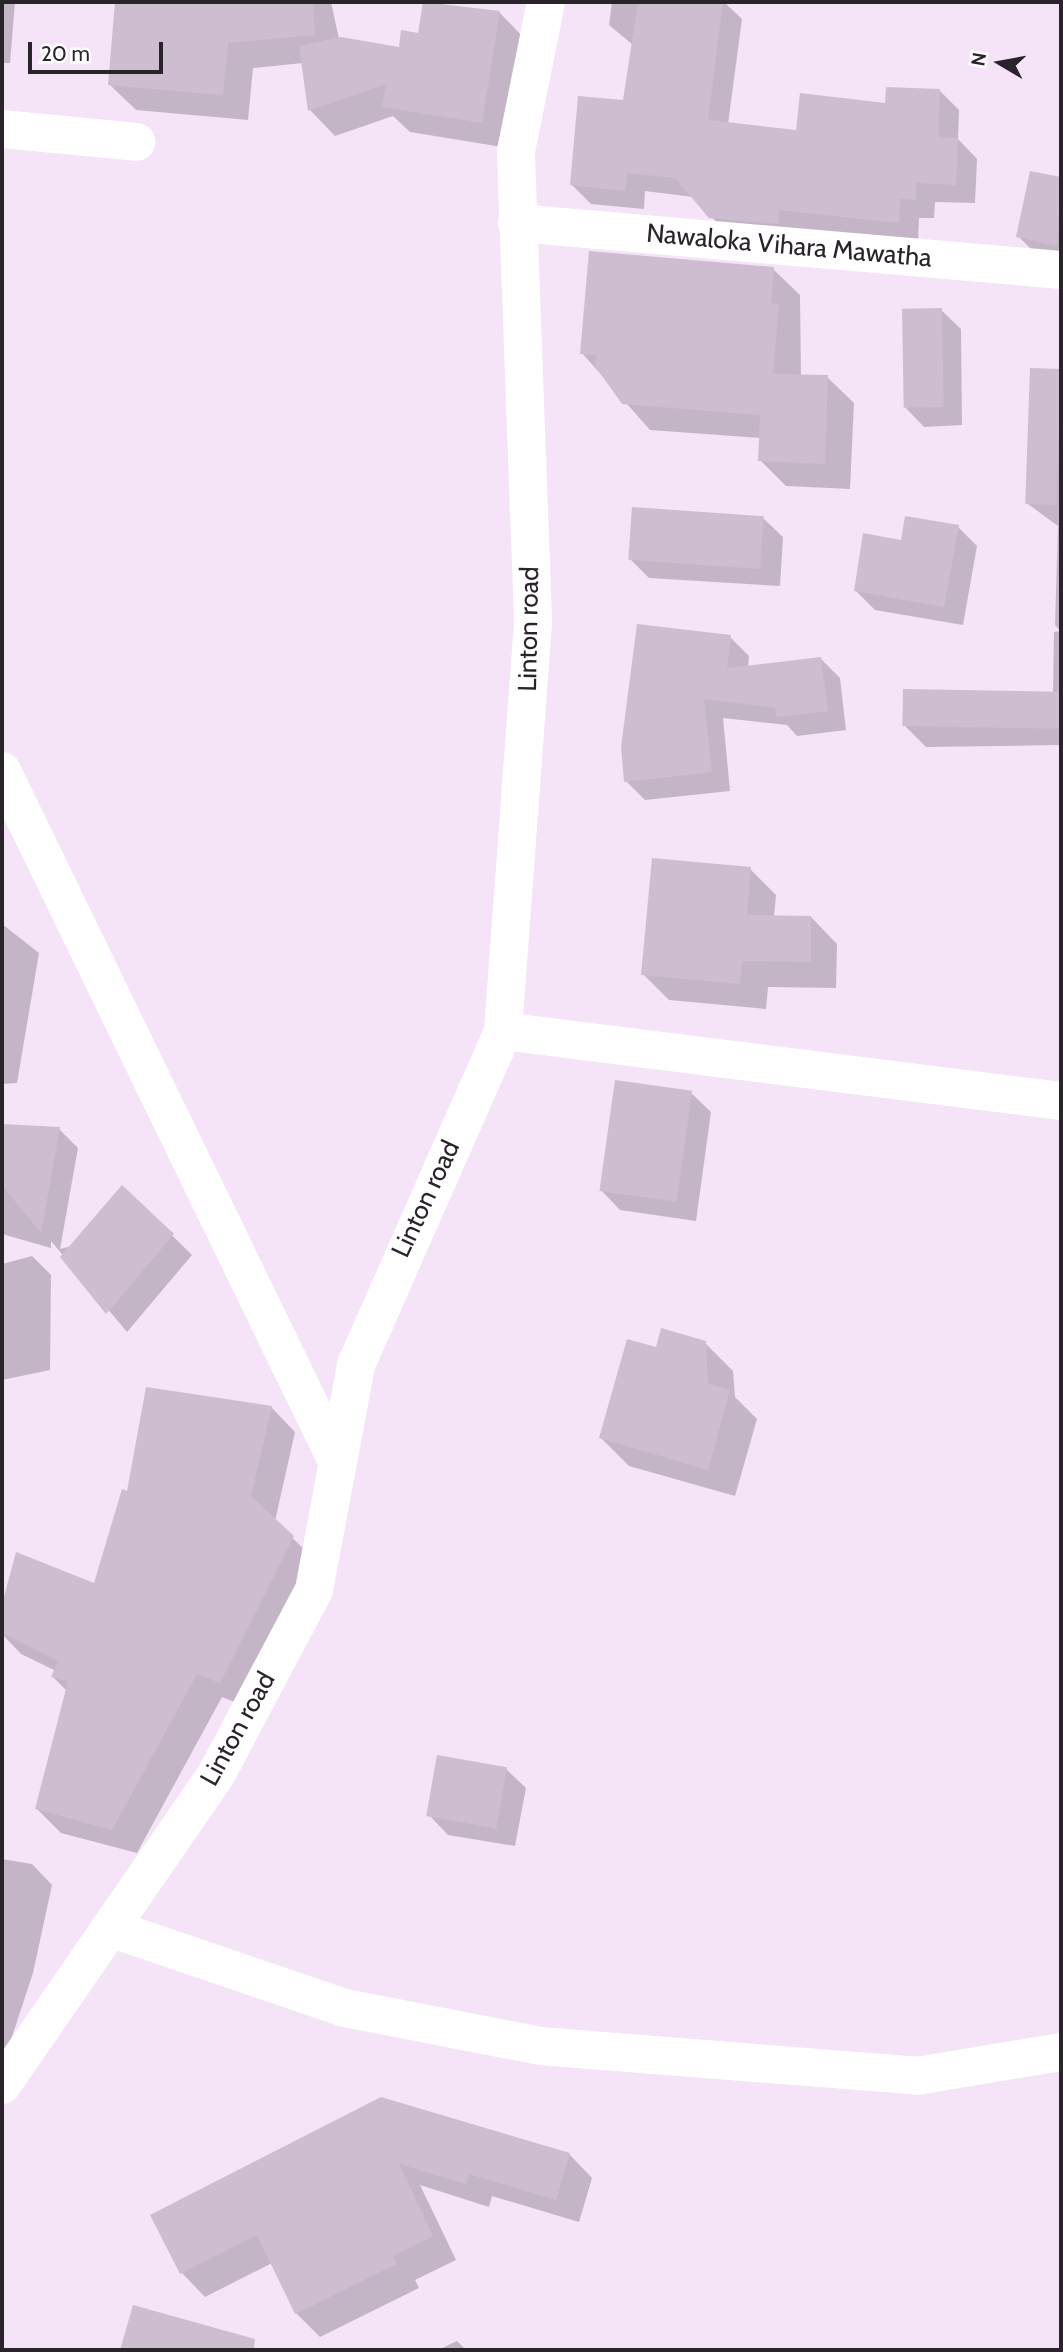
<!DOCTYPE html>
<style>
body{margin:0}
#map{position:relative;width:1063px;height:2352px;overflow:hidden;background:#f5e3f8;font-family:Cabin,sans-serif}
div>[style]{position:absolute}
.shadow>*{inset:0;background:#0003}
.building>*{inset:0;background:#cebdd1;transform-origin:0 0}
.street>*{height:38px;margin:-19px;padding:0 19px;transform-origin:19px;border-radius:19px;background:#fff}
span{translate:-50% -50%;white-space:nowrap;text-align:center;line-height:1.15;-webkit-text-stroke:5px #fff;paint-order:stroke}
.street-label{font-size:26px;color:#2a232b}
.frame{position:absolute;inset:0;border:4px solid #2a232b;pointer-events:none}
.north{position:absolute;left:965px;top:28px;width:70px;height:70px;-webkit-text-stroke:5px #fff;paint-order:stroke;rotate:280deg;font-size:19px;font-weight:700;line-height:28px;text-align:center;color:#2a232b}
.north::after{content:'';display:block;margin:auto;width:24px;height:32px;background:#2a232b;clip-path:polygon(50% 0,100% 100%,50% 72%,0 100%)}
.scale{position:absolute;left:28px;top:42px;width:135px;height:32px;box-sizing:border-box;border:4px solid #2a232b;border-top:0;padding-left:9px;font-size:21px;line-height:24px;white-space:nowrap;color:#2a232b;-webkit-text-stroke:5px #fff;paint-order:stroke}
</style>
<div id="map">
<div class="shadow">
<i style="clip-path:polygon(2px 2px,15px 2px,10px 63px,2px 63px)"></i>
<i style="clip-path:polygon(117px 2px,331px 2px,339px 39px,400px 49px,419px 35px,425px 2px,499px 12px,525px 39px,508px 148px,410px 132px,393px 116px,335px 136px,310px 110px,303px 63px,253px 68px,248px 120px,136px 110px,110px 85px)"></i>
<i style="clip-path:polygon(612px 2px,724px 2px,742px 19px,728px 124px,797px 132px,940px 91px,959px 110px,958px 139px,977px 159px,975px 203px,935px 202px,934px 218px,919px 218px,918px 242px,730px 236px,693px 197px,645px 191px,644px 209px,591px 204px,572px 185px,624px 102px,633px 45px,609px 25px)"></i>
<i style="clip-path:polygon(1032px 173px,1061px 179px,1061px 261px,1038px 256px,1018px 236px)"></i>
<i style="clip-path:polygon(773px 269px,800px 295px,801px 376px,827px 377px,854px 403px,850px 489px,786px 486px,760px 460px,760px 438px,650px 430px,582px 353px)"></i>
<i style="clip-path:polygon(941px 310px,961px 329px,962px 425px,924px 427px,905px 407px)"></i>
<i style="clip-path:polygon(1031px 407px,1061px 408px,1061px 745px,926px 747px,904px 725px,1053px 692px,1054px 632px,1060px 631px,1055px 625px,1058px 526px,1028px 504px)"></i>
<i style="clip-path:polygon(763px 518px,783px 537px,780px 586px,649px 578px,630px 559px)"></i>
<i style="clip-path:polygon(958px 527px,977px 546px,963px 625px,875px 610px,855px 590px)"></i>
<i style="clip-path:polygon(730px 637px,749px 656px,748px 667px,821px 659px,840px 678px,846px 730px,797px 736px,787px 725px,723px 718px,730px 791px,645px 800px,626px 781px)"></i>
<i style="clip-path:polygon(750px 869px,776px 895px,774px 917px,811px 917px,837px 944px,836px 988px,768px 987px,766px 1009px,669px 1000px,643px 974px)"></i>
<i style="clip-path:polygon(2px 924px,39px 953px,17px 1083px,2px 1084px)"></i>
<i style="clip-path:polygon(691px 1093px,711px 1112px,696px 1221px,620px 1210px,601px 1190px)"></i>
<i style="clip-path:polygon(2px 1126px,59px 1129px,78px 1148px,60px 1249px,79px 1244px,123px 1187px,192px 1255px,127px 1332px,51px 1241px,51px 1248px,2px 1234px)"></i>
<i style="clip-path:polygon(32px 1256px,51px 1275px,50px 1370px,2px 1380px,2px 1264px)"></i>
<i style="clip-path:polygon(705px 1343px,733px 1371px,735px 1397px,757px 1419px,735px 1496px,629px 1466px,601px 1438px,657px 1349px)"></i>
<i style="clip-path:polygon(271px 1407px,295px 1432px,275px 1521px,317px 1562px,244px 1706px,222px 1697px,137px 1853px,61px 1833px,37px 1809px,67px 1691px,53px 1677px,56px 1671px,21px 1654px,2px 1634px,17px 1555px,95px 1586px,129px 1493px)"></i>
<i style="clip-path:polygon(506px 1769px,526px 1788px,515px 1846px,448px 1835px,429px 1815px)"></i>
<i style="clip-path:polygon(2px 1859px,32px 1864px,52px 1885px,33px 1973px,2px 2067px)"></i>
<i style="clip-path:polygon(381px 2099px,569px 2154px,592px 2178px,579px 2222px,492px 2196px,489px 2207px,420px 2185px,456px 2260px,415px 2280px,419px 2288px,320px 2337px,296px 2313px,272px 2263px,205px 2297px,182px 2273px,152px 2215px)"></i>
<i style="clip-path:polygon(134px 2307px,198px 2325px,223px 2350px,122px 2350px)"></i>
<i style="clip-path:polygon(457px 2341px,466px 2350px,438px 2350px)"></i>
</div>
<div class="building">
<i style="clip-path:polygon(115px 2px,313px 2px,315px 35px,228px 43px,223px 95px,108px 85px)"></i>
<i style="clip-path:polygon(423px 2px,500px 11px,482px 123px,382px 107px,386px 84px,308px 111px,299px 46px,341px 37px,399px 47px,401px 30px,418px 33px)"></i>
<i style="clip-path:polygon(638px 2px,723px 2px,708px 120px,796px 130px,800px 93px,885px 103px,886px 87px,940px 89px,938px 137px,958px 138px,956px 185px,916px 183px,916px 200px,900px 199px,899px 223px,779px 210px,778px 224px,709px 218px,675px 178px,627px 173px,625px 191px,570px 185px,578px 96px,623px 100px)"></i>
<i style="clip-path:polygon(1030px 171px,1061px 177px,1057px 246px,1016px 237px)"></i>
<i style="clip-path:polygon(589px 251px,774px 267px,771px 303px,779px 304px,773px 374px,828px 375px,825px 464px,758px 461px,760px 415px,622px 404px,595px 366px,597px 355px,580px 354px)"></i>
<i style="left:942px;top:308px;width:99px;height:40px;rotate:89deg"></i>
<i style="left:1030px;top:368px;width:31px;height:136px;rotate:2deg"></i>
<i style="left:632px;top:507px;width:132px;height:53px;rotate:4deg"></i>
<i style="clip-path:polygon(905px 516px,959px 525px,944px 607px,854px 591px,863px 533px,901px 540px)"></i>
<i style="clip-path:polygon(637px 624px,731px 635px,727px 668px,821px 657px,828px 711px,776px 717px,775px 708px,704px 699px,712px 772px,624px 782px,621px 747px)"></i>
<i style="left:903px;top:689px;width:158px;height:37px;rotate:1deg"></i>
<i style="clip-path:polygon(652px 858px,751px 867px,747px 915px,811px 916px,811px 962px,742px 961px,740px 984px,641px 975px)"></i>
<i style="left:615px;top:1080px;width:78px;height:112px;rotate:8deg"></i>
<i style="clip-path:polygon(2px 1124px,60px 1127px,41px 1233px,2px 1185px)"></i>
<i style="clip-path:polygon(122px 1185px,174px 1234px,106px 1314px,60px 1257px)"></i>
<i style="clip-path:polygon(661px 1328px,706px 1341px,708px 1384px,730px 1390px,708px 1470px,599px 1438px,627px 1339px,656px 1347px)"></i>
<i style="clip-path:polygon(146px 1387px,272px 1406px,251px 1496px,294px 1536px,220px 1683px,197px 1674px,112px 1830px,35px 1809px,68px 1681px,51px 1677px,58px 1661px,2px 1633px,2px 1604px,16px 1552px,94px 1583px,122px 1489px,127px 1491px)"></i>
<i style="left:437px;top:1755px;width:71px;height:62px;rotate:10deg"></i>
<i style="clip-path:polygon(381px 2097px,570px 2153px,556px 2200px,469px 2174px,466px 2184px,399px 2164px,433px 2236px,393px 2256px,397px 2264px,295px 2314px,257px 2235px,180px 2274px,150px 2215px)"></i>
<i style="clip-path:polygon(133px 2305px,255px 2339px,254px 2350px,120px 2350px)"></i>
</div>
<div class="street">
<i style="left:2px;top:129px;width:135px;rotate:5.5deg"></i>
<i style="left:517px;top:223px;width:546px;rotate:4.94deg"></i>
<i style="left:2px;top:771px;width:765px;rotate:64.11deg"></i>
<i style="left:503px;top:1031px;width:562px;rotate:7.15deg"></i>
<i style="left:110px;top:1928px;width:248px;rotate:18.8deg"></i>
<i style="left:345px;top:2008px;width:199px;rotate:11deg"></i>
<i style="left:540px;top:2046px;width:378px;rotate:4.5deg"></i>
<i style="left:917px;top:2076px;width:146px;rotate:-9.5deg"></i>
<i style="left:2px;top:2085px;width:377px;rotate:-55.4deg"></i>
<i style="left:216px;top:1775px;width:209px;rotate:-62.1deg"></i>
<i style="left:314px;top:1590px;width:229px;rotate:-79.4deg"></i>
<i style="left:356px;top:1365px;width:365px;rotate:-66.2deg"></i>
<i style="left:503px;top:1031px;width:412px;rotate:-85.8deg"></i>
<i style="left:533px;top:620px;width:469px;rotate:-92.1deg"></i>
<i style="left:516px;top:151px;width:152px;rotate:-78.6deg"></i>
</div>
<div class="street-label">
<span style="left:789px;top:246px;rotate:5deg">Nawaloka Vihara Mawatha</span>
<span style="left:529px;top:629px;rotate:-89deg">Linton road</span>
<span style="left:426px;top:1199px;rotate:-65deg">Linton road</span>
<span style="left:238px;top:1729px;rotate:-61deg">Linton road</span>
</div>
<div class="frame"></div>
<div class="north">N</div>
<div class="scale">20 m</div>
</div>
